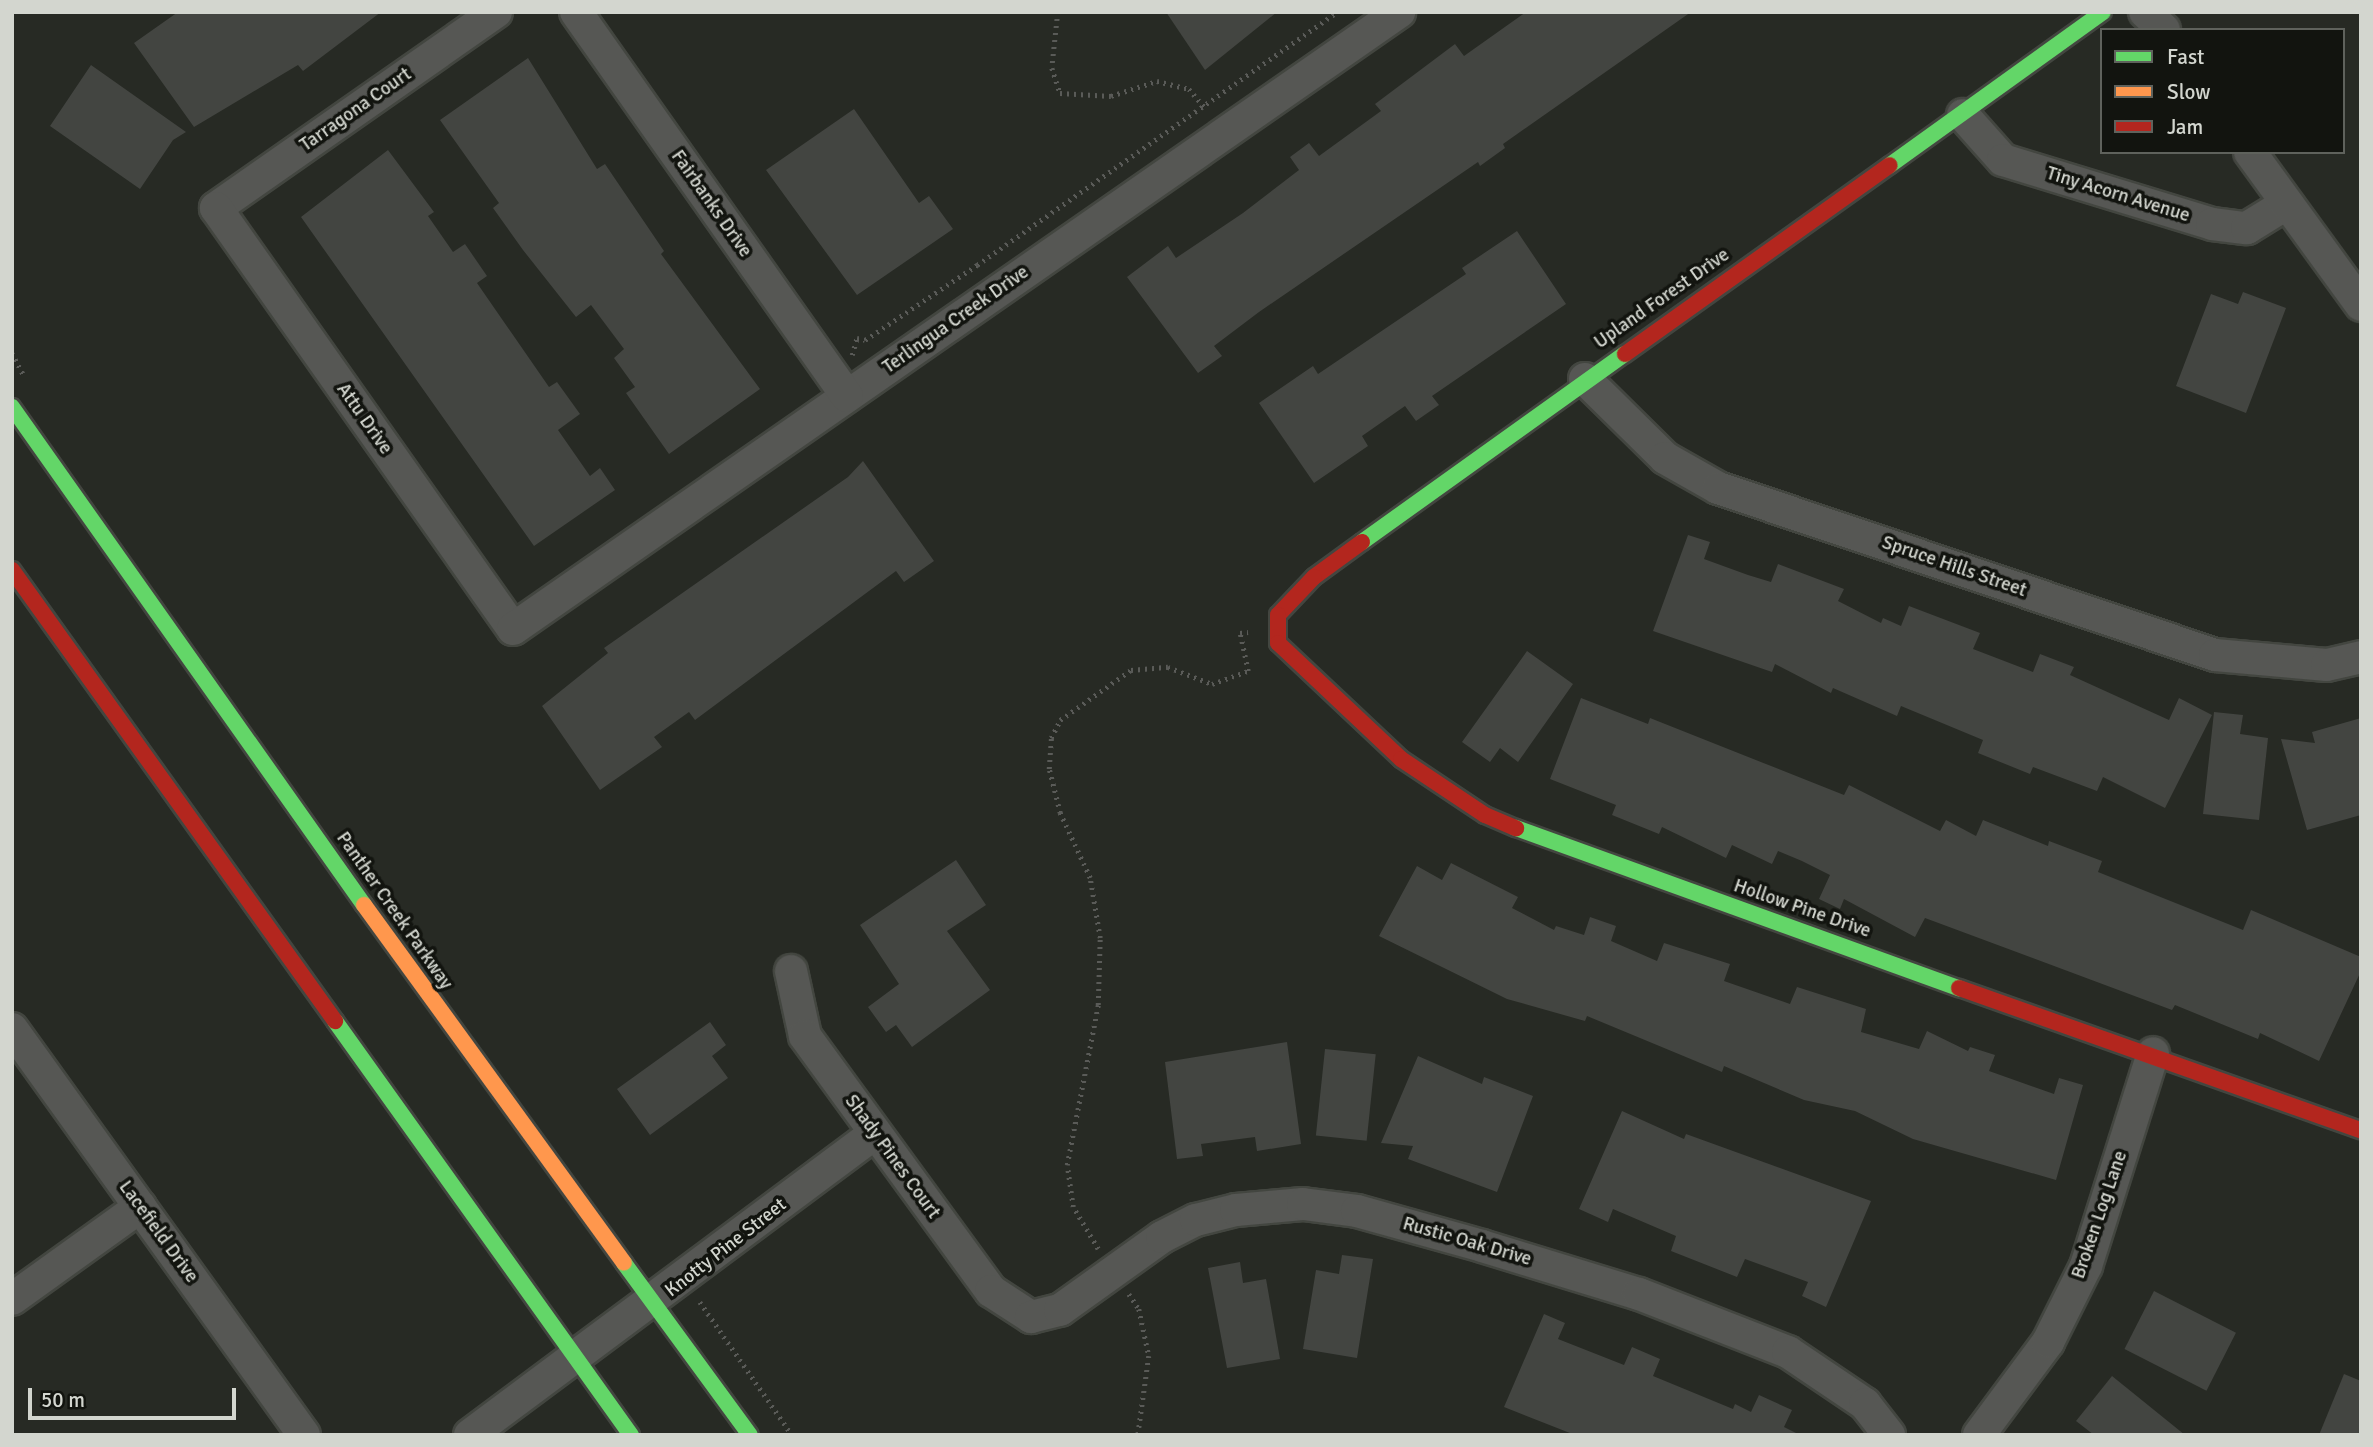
<!DOCTYPE html>
<style>
body{margin:0}
#map{position:relative;width:2373px;height:1447px;overflow:hidden;background:#272a24;font-family:Signika,sans-serif}
div>[style]{position:absolute}
.building>*{inset:0;background:#434541;transform-origin:0 0}
.path>*{height:4.5px;margin-top:-2.25px;transform-origin:0;background:repeating-linear-gradient(90deg,#5a5b58 0 2px,transparent 0 7px)}
.roads{filter:drop-shadow(2px 0 #434640) drop-shadow(-2px 0 #434640) drop-shadow(0 2px #434640) drop-shadow(0 -2px #434640)}
.street>*{height:32px;margin:-16px;padding:0 16px;transform-origin:16px;border-radius:16px;background:#565754}
.fast>*{height:16px;margin:-8px;padding:0 8px;transform-origin:8px;border-radius:8px;background:#63d668}
.slow>*{height:16px;margin:-8px;padding:0 8px;transform-origin:8px;border-radius:8px;background:#ff974d}
.jam>*{height:16px;margin:-8px;padding:0 8px;transform-origin:8px;border-radius:8px;background:#b3261e}
span{translate:-50% -50%;white-space:nowrap;text-align:center;line-height:1.15;-webkit-text-stroke:7px #12140f;paint-order:stroke}
.street-label{font-size:19px;color:#d3d6cf}
.frame{position:absolute;inset:0;border:14px solid #d3d6cf;pointer-events:none}
.legend{position:absolute;left:2100px;top:28px;width:245px;height:126px;box-sizing:border-box;background:#12140f;border:2px solid #5f625c;margin:0;padding:9px 12px;list-style:none;font-size:21px;color:#d3d6cf}
.legend li{display:flex;align-items:center;gap:14px;height:35px}
.legend b{width:35px;border:2px solid #5f625c}
.scale{position:absolute;left:28px;top:1388px;width:208px;height:32px;box-sizing:border-box;border:4px solid #d3d6cf;border-top:0;padding-left:9px;font-size:21px;line-height:24px;white-space:nowrap;color:#d3d6cf;-webkit-text-stroke:5px #12140f;paint-order:stroke}
</style>
<div id="map">
<div class="building">
<i style="clip-path:polygon(178px 12px,381px 12px,303px 71px,298px 65px,194px 127px,134px 43px)"></i>
<i style="clip-path:polygon(1166px 12px,1277px 12px,1205px 70px)"></i>
<i style="clip-path:polygon(1526px 12px,1691px 12px,1503px 144px,1505px 148px,1480px 166px,1478px 162px,1259px 312px,1214px 346px,1222px 356px,1198px 373px,1127px 277px,1168px 246px,1176px 258px,1243px 213px,1299px 170px,1290px 157px,1309px 143px,1319px 156px,1381px 111px,1375px 104px,1455px 44px,1464px 56px)"></i>
<i style="clip-path:polygon(528px 58px,597px 169px,605px 164px,664px 251px,661px 254px,760px 389px,669px 454px,626px 393px,635px 387px,614px 358px,624px 349px,591px 305px,576px 317px,523px 250px,493px 208px,499px 203px,440px 120px)"></i>
<i style="clip-path:polygon(91px 65px,186px 132px,173px 140px,140px 189px,50px 126px)"></i>
<i style="clip-path:polygon(854px 109px,919px 203px,929px 196px,953px 229px,857px 295px,766px 170px)"></i>
<i style="clip-path:polygon(388px 150px,434px 212px,428px 216px,453px 252px,465px 244px,487px 276px,477px 283px,549px 387px,557px 382px,580px 414px,558px 430px,590px 476px,600px 468px,615px 490px,534px 546px,301px 217px)"></i>
<i style="clip-path:polygon(1517px 231px,1566px 304px,1432px 396px,1439px 405px,1416px 421px,1405px 406px,1362px 436px,1368px 446px,1314px 483px,1259px 403px,1313px 366px,1318px 374px,1466px 274px,1462px 268px)"></i>
<i style="clip-path:polygon(2243px 292px,2286px 308px,2246px 413px,2176px 386px,2211px 294px,2238px 304px)"></i>
<i style="clip-path:polygon(863px 461px,934px 561px,904px 582px,896px 571px,695px 720px,689px 712px,654px 737px,662px 747px,600px 790px,542px 706px,608px 653px,604px 648px,848px 477px)"></i>
<i style="clip-path:polygon(1688px 535px,1710px 542px,1704px 559px,1748px 575px,1771px 582px,1778px 564px,1844px 589px,1838px 601px,1881px 623px,1883px 618px,1901px 626px,1909px 606px,1980px 633px,1973px 649px,2033px 672px,2040px 654px,2074px 667px,2070px 675px,2169px 720px,2179px 698px,2212px 715px,2165px 808px,2103px 777px,2097px 791px,2033px 767px,2030px 774px,1978px 753px,1983px 740px,1901px 706px,1897px 716px,1833px 688px,1831px 693px,1775px 664px,1772px 672px,1653px 631px)"></i>
<i style="clip-path:polygon(1527px 651px,1573px 684px,1518px 762px,1500px 748px,1490px 762px,1462px 742px)"></i>
<i style="clip-path:polygon(1581px 698px,1648px 724px,1650px 718px,1844px 795px,1849px 785px,1940px 831px,1946px 820px,1976px 836px,1983px 820px,2048px 846px,2049px 841px,2102px 861px,2098px 872px,2243px 930px,2251px 910px,2361px 957px,2361px 971px,2319px 1061px,2260px 1033px,2258px 1039px,2175px 1005px,2172px 1010px,1925px 918px,1915px 937px,1844px 899px,1840px 909px,1819px 899px,1830px 875px,1802px 861px,1778px 851px,1772px 864px,1732px 845px,1726px 858px,1662px 827px,1659px 834px,1612px 815px,1616px 805px,1550px 779px)"></i>
<i style="clip-path:polygon(2214px 712px,2243px 715px,2240px 734px,2268px 738px,2259px 820px,2203px 814px)"></i>
<i style="clip-path:polygon(2361px 718px,2361px 815px,2307px 830px,2281px 739px,2315px 743px,2312px 732px)"></i>
<i style="clip-path:polygon(956px 860px,986px 905px,947px 931px,990px 990px,912px 1047px,896px 1025px,886px 1032px,868px 1007px,899px 984px,860px 925px)"></i>
<i style="clip-path:polygon(1451px 863px,1518px 897px,1512px 908px,1554px 930px,1556px 926px,1584px 935px,1590px 917px,1616px 926px,1611px 941px,1657px 961px,1664px 943px,1730px 964px,1724px 981px,1790px 1004px,1797px 987px,1866px 1009px,1861px 1032px,1919px 1049px,1927px 1031px,1968px 1051px,1970px 1047px,1995px 1055px,1989px 1071px,2054px 1094px,2059px 1078px,2083px 1085px,2056px 1180px,1913px 1139px,1855px 1111px,1804px 1100px,1724px 1066px,1722px 1072px,1587px 1016px,1585px 1021px,1507px 999px,1379px 936px,1417px 866px,1442px 880px)"></i>
<i style="clip-path:polygon(710px 1022px,726px 1045px,712px 1056px,728px 1078px,650px 1135px,617px 1089px)"></i>
<i style="clip-path:polygon(1287px 1042px,1301px 1144px,1257px 1151px,1255px 1137px,1201px 1144px,1203px 1156px,1177px 1159px,1165px 1062px)"></i>
<i style="left:1325px;top:1049px;width:51px;height:87px;rotate:6deg"></i>
<i style="clip-path:polygon(1418px 1056px,1482px 1084px,1484px 1077px,1533px 1096px,1497px 1192px,1408px 1159px,1413px 1146px,1381px 1143px)"></i>
<i style="clip-path:polygon(1622px 1111px,1684px 1139px,1686px 1134px,1871px 1201px,1826px 1307px,1802px 1296px,1808px 1282px,1745px 1259px,1737px 1277px,1671px 1251px,1676px 1236px,1613px 1209px,1608px 1222px,1579px 1209px)"></i>
<i style="clip-path:polygon(1342px 1255px,1373px 1259px,1357px 1358px,1303px 1349px,1316px 1270px,1339px 1274px)"></i>
<i style="clip-path:polygon(1240px 1262px,1243px 1283px,1266px 1279px,1280px 1359px,1227px 1368px,1208px 1268px)"></i>
<i style="left:2154px;top:1291px;width:92px;height:65px;rotate:27deg"></i>
<i style="clip-path:polygon(1544px 1314px,1565px 1323px,1558px 1339px,1624px 1365px,1632px 1347px,1660px 1359px,1653px 1376px,1733px 1409px,1735px 1404px,1751px 1412px,1759px 1395px,1792px 1410px,1784px 1427px,1800px 1435px,1575px 1435px,1504px 1407px)"></i>
<i style="clip-path:polygon(2344px 1374px,2361px 1381px,2361px 1435px,2319px 1435px)"></i>
<i style="clip-path:polygon(2112px 1376px,2185px 1435px,2094px 1435px,2076px 1421px)"></i>
</div>
<div class="path">
<i style="left:1058px;top:12px;width:56px;rotate:96.1deg"></i>
<i style="left:1052px;top:68px;width:26px;rotate:72deg"></i>
<i style="left:1060px;top:93px;width:51px;rotate:3.4deg"></i>
<i style="left:1111px;top:96px;width:48px;rotate:-18.1deg"></i>
<i style="left:1157px;top:81px;width:33px;rotate:14deg"></i>
<i style="left:1189px;top:89px;width:23px;rotate:49deg"></i>
<i style="left:12px;top:353px;width:27px;rotate:62deg"></i>
<i style="left:852px;top:355px;width:18px;rotate:-74deg"></i>
<i style="left:857px;top:338px;width:8px;rotate:14deg"></i>
<i style="left:865px;top:340px;width:135px;rotate:-33.8deg"></i>
<i style="left:977px;top:265px;width:440px;rotate:-35.1deg"></i>
<i style="left:1098px;top:1249px;width:49px;rotate:-120.8deg"></i>
<i style="left:1073px;top:1207px;width:42px;rotate:-98.1deg"></i>
<i style="left:1067px;top:1165px;width:163px;rotate:-79deg"></i>
<i style="left:1098px;top:1005px;width:67px;rotate:-88.3deg"></i>
<i style="left:1100px;top:938px;width:61px;rotate:-99.5deg"></i>
<i style="left:1090px;top:878px;width:72px;rotate:-114.8deg"></i>
<i style="left:1060px;top:813px;width:45px;rotate:-104deg"></i>
<i style="left:1049px;top:769px;width:31px;rotate:-86deg"></i>
<i style="left:1051px;top:738px;width:20px;rotate:-63deg"></i>
<i style="left:1060px;top:720px;width:87px;rotate:-35.2deg"></i>
<i style="left:1131px;top:670px;width:37px;rotate:-5deg"></i>
<i style="left:1168px;top:667px;width:47px;rotate:21.1deg"></i>
<i style="left:1212px;top:684px;width:38px;rotate:-20deg"></i>
<i style="left:1248px;top:671px;width:39px;rotate:-102deg"></i>
<i style="left:1240px;top:633px;width:8px;rotate:-7deg"></i>
<i style="left:1129px;top:1294px;width:18px;rotate:56deg"></i>
<i style="left:1139px;top:1309px;width:48px;rotate:78deg"></i>
<i style="left:1149px;top:1356px;width:80px;rotate:97.9deg"></i>
<i style="left:700px;top:1302px;width:162px;rotate:55.3deg"></i>
</div>
<div class="roads">
<div class="street">
<i style="left:496px;top:12px;width:342px;rotate:145deg"></i>
<i style="left:216px;top:208px;width:515px;rotate:54.8deg"></i>
<i style="left:513px;top:629px;width:1080px;rotate:-34.85deg"></i>
<i style="left:576px;top:12px;width:470px;rotate:54.8deg"></i>
<i style="left:2145px;top:12px;width:26px;rotate:43deg"></i>
<i style="left:1963px;top:115px;width:60px;rotate:48.4deg"></i>
<i style="left:2003px;top:160px;width:219px;rotate:17deg"></i>
<i style="left:2212px;top:224px;width:35px;rotate:7deg"></i>
<i style="left:2247px;top:228px;width:46px;rotate:-31.6deg"></i>
<i style="left:2250px;top:152px;width:189px;rotate:54deg"></i>
<i style="left:1585px;top:379px;width:112px;rotate:44.6deg"></i>
<i style="left:1665px;top:458px;width:61px;rotate:29.5deg"></i>
<i style="left:1718px;top:488px;width:524px;rotate:18.57deg"></i>
<i style="left:2215px;top:655px;width:112px;rotate:5.1deg"></i>
<i style="left:2327px;top:665px;width:35px;rotate:-13deg"></i>
<i style="left:791px;top:971px;width:66px;rotate:77.8deg"></i>
<i style="left:805px;top:1036px;width:316px;rotate:53.9deg"></i>
<i style="left:991px;top:1291px;width:48px;rotate:33deg"></i>
<i style="left:1031px;top:1317px;width:30px;rotate:-14deg"></i>
<i style="left:1060px;top:1310px;width:125px;rotate:-35.6deg"></i>
<i style="left:1162px;top:1237px;width:38px;rotate:-27deg"></i>
<i style="left:1196px;top:1220px;width:41px;rotate:-14deg"></i>
<i style="left:1236px;top:1210px;width:67px;rotate:-5.1deg"></i>
<i style="left:1303px;top:1204px;width:54px;rotate:7.4deg"></i>
<i style="left:1357px;top:1211px;width:130px;rotate:15.6deg"></i>
<i style="left:1482px;top:1246px;width:164px;rotate:17deg"></i>
<i style="left:1639px;top:1294px;width:160px;rotate:21.3deg"></i>
<i style="left:1788px;top:1352px;width:93px;rotate:34deg"></i>
<i style="left:1865px;top:1404px;width:39px;rotate:52deg"></i>
<i style="left:12px;top:1029px;width:500px;rotate:54.28deg"></i>
<i style="left:12px;top:1299px;width:158px;rotate:-35.7deg"></i>
<i style="left:470px;top:1435px;width:504px;rotate:-36.69deg"></i>
<i style="left:1979px;top:1435px;width:116px;rotate:-53.4deg"></i>
<i style="left:2048px;top:1342px;width:85px;rotate:-63.4deg"></i>
<i style="left:2086px;top:1266px;width:223px;rotate:-72.5deg"></i>
</div>
<div class="fast">
<i style="left:1890px;top:165px;width:262px;rotate:-35.7deg"></i>
<i style="left:12px;top:407px;width:610px;rotate:54.75deg"></i>
<i style="left:1362px;top:542px;width:323px;rotate:-35.6deg"></i>
<i style="left:1516px;top:828px;width:471px;rotate:19.9deg"></i>
<i style="left:335px;top:1021px;width:509px;rotate:54.44deg"></i>
<i style="left:624px;top:1263px;width:213px;rotate:53.8deg"></i>
</div>
<div class="slow">
<i style="left:364px;top:905px;width:442px;rotate:54deg"></i>
</div>
<div class="jam">
<i style="left:1625px;top:354px;width:325px;rotate:-35.5deg"></i>
<i style="left:1362px;top:542px;width:59px;rotate:143.9deg"></i>
<i style="left:1314px;top:577px;width:52px;rotate:133.5deg"></i>
<i style="left:1278px;top:615px;width:28px;rotate:90deg"></i>
<i style="left:1278px;top:643px;width:169px;rotate:43.3deg"></i>
<i style="left:1401px;top:759px;width:101px;rotate:33.7deg"></i>
<i style="left:1485px;top:815px;width:34px;rotate:23deg"></i>
<i style="left:12px;top:570px;width:555px;rotate:54.39deg"></i>
<i style="left:1959px;top:988px;width:426px;rotate:19.5deg"></i>
</div>
</div>
<div class="street-label">
<span style="left:356px;top:110px;rotate:-35deg">Tarragona Court</span>
<span style="left:2118px;top:195px;rotate:17deg">Tiny Acorn Avenue</span>
<span style="left:711px;top:204px;rotate:55deg">Fairbanks Drive</span>
<span style="left:1662px;top:299px;rotate:-35deg">Upland Forest Drive</span>
<span style="left:956px;top:320px;rotate:-35deg">Terlingua Creek Drive</span>
<span style="left:364px;top:419px;rotate:55deg">Attu Drive</span>
<span style="left:1954px;top:567px;rotate:19deg">Spruce Hills Street</span>
<span style="left:1802px;top:909px;rotate:19deg">Hollow Pine Drive</span>
<span style="left:394px;top:911px;rotate:55deg">Panther Creek Parkway</span>
<span style="left:892px;top:1157px;rotate:54deg">Shady Pines Court</span>
<span style="left:2100px;top:1215px;rotate:-71deg">Broken Log Lane</span>
<span style="left:158px;top:1232px;rotate:54deg">Lacefield Drive</span>
<span style="left:1467px;top:1242px;rotate:16deg">Rustic Oak Drive</span>
<span style="left:726px;top:1248px;rotate:-38deg">Knotty Pine Street</span>
</div>
<div class="frame"></div>
<ul class="legend">
<li><b style="height:9px;background:#63d668"></b>Fast</li>
<li><b style="height:9px;background:#ff974d"></b>Slow</li>
<li><b style="height:9px;background:#b3261e"></b>Jam</li>
</ul>
<div class="scale">50 m</div>
</div>
